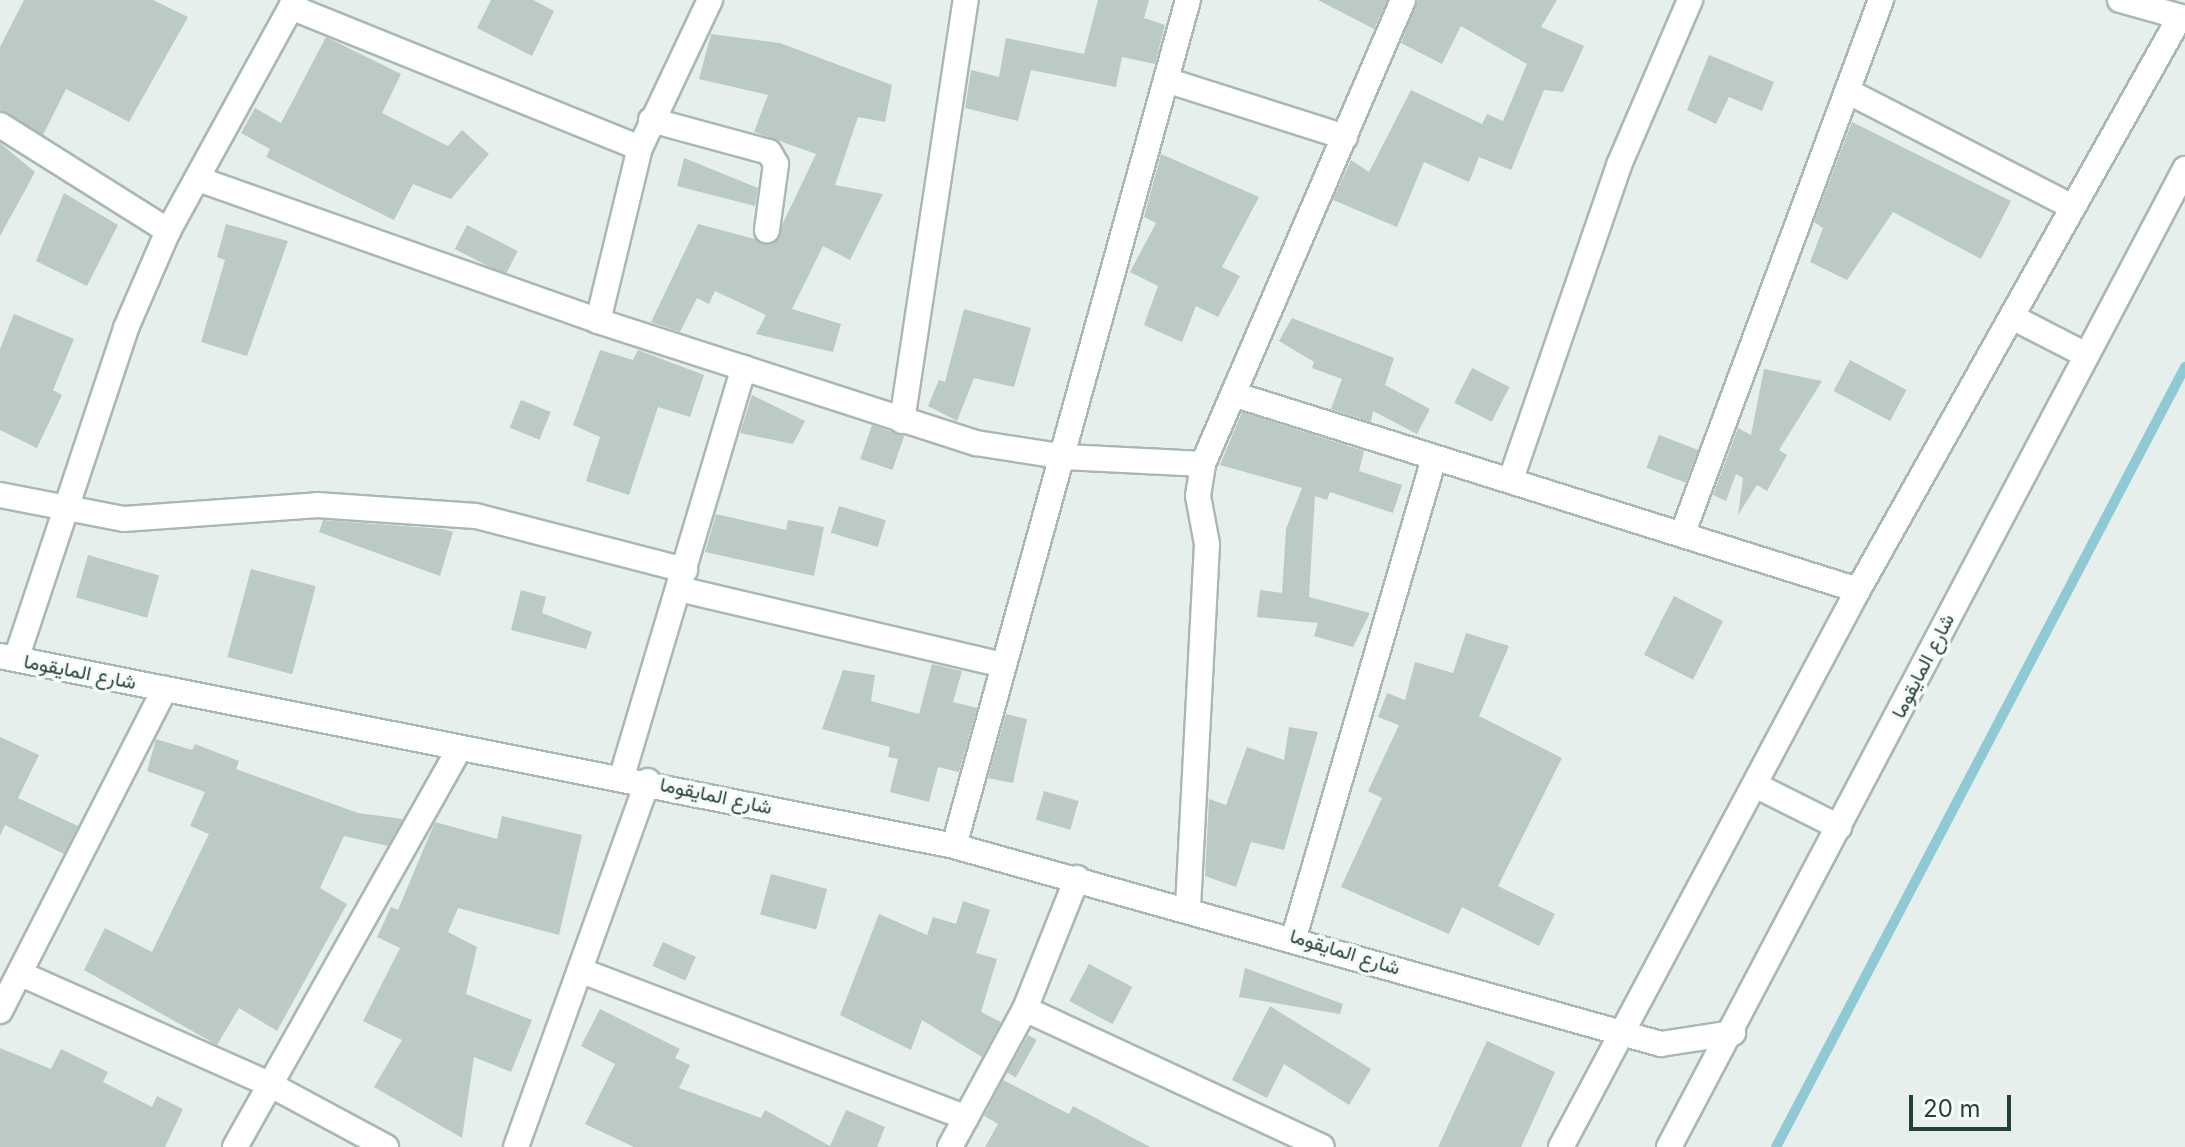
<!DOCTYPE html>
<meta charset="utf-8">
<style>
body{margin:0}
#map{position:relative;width:2185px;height:1147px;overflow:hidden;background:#e6efeb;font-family:Inter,Vazirmatn,sans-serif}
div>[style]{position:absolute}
.stream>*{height:10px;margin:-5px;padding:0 5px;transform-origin:5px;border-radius:5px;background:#8ec9d4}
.building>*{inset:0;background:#bbcac4;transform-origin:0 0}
.roads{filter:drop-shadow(2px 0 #a8b8b2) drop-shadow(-2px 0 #a8b8b2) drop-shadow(0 2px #a8b8b2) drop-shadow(0 -2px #a8b8b2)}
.street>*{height:24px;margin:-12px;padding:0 12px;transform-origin:12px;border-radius:12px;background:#fff}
.secondary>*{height:24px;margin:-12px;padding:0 12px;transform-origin:12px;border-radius:12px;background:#fff}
span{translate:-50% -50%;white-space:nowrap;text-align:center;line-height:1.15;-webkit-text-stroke:7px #f7fbf9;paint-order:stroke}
.street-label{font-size:20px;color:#24423a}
.scale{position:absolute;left:1909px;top:1095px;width:102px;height:36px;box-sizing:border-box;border:4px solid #24423a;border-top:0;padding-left:10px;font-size:24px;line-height:28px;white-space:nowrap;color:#24423a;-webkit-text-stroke:6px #f7fbf9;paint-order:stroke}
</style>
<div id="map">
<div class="stream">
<i style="left:1776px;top:1147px;width:881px;rotate:-62.33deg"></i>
</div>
<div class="building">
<i style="clip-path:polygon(24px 0,153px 0,188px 17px,129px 122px,66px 89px,43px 135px,0 110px,0 47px)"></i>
<i style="clip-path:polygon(491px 0,533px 0,554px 11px,532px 56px,477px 28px)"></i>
<i style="clip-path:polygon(1098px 0,1149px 0,1144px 18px,1165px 25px,1155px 64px,1122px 57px,1116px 87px,1031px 70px,1018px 121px,965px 108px,971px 70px,999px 77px,1006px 38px,1084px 54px)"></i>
<i style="clip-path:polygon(1318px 0,1387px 0,1374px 29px)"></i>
<i style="clip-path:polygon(1418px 0,1557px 0,1541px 27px,1584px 46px,1563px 92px,1544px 90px,1511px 170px,1479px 157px,1469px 182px,1424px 162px,1397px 227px,1333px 200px,1351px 160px,1369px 172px,1411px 90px,1482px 124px,1487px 114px,1503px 121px,1527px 64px,1461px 26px,1442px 64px,1401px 43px)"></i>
<i style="clip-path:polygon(711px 34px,780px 43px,892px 85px,885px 122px,858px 117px,835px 185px,883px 194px,850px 260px,823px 246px,792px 309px,841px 324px,833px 352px,756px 334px,766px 315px,715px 291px,709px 304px,697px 298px,680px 332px,651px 322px,698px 224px,773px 244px,816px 154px,754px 132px,768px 95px,699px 79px)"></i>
<i style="clip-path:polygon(326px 37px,401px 74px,382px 113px,448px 146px,462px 130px,489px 154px,451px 199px,413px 184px,394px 220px,266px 157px,270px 149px,241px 133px,255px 108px,281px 123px)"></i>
<i style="clip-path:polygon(1709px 55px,1774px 82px,1762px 111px,1729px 97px,1716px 124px,1687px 110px)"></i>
<i style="clip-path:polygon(1852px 122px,2011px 201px,1981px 259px,1893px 212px,1847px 280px,1810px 262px,1823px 228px,1814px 222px)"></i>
<i style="clip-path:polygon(0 143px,35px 172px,0 236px)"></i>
<i style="clip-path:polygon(1161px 154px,1259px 197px,1222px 267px,1240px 276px,1218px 317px,1196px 306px,1182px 342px,1144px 325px,1158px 286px,1130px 272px,1156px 223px,1144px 217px)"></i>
<i style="clip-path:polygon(684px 158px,758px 188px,755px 206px,677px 186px)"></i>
<i style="clip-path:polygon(64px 193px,118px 225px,87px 286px,36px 261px)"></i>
<i style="clip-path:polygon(226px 224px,288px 241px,247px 356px,201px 342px,225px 260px,217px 257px)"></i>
<i style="left:467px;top:225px;width:57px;height:27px;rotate:27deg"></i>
<i style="clip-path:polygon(964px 309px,1031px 328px,1014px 387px,974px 378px,957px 421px,928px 406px,939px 380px,945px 382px)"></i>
<i style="clip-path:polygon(14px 314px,74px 339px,53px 390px,62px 395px,37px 448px,0 430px,0 349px)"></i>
<i style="clip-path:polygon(1292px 318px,1394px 358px,1385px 385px,1430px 409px,1417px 434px,1373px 411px,1371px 422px,1331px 409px,1342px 379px,1312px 368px,1314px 362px,1279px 341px)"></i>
<i style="clip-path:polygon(600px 350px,633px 360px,638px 350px,704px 375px,690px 417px,658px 407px,629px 495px,586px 481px,600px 437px,573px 425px)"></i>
<i style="left:1850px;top:360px;width:64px;height:35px;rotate:28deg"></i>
<i style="left:1472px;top:368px;width:42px;height:39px;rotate:27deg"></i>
<i style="clip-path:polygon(1764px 369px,1822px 381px,1779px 450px,1787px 455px,1767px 491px,1757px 485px,1738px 515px,1743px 478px,1736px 474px,1726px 501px,1713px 495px,1738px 428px,1751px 435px)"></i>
<i style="clip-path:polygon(752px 395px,805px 421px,793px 444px,740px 433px)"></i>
<i style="left:521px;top:400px;width:32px;height:30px;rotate:22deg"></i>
<i style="clip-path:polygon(1242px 412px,1364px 451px,1359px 471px,1402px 485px,1393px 513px,1330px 492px,1327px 500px,1315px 496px,1309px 597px,1370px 613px,1353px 647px,1314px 636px,1318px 623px,1257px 617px,1260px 590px,1282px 593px,1286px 529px,1302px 488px,1220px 465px)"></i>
<i style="left:872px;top:425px;width:34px;height:36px;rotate:19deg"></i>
<i style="left:1659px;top:435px;width:42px;height:35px;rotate:21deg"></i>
<i style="left:839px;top:506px;width:49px;height:28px;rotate:17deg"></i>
<i style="clip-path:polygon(716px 514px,786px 530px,788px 520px,824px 527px,814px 576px,705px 552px)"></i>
<i style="clip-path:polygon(323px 520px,443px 529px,453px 532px,440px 576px,319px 532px)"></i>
<i style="left:88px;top:555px;width:74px;height:44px;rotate:16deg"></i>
<i style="left:251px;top:569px;width:67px;height:91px;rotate:15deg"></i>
<i style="clip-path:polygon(521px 590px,546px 597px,542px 613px,592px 632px,586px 649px,511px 630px)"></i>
<i style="left:1674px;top:596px;width:55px;height:66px;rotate:27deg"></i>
<i style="clip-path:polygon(1466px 633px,1509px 646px,1479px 716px,1562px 758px,1498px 886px,1555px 914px,1539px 946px,1462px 907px,1449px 934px,1341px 887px,1382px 798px,1368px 791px,1399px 725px,1378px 717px,1387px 693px,1405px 700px,1415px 662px,1453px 673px)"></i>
<i style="clip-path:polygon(932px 664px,962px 671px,953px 702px,977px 708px,959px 772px,938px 767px,929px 802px,890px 792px,898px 759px,888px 757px,890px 747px,822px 729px,843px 670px,875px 675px,871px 701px,919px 714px)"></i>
<i style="clip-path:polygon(1006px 714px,1027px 719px,1013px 783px,988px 778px)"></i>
<i style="clip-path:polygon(1289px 727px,1318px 732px,1284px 850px,1251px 842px,1236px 887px,1205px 876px,1209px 799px,1226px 805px,1247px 747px,1284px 760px)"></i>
<i style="clip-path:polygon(0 737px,39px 755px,18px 798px,78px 826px,64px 854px,5px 825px,0 836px)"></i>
<i style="clip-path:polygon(156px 739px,192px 750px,195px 744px,239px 761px,236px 769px,358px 813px,403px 819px,388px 846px,344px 836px,320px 888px,347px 904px,277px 1031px,239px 1008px,217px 1045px,84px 970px,105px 928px,152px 952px,209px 834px,190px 826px,205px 792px,147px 771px)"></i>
<i style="left:1044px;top:791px;width:36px;height:30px;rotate:16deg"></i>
<i style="clip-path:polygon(502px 816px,582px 835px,559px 935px,458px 908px,448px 932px,477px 947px,466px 994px,532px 1020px,511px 1072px,474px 1057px,462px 1138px,374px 1087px,402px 1040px,363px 1021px,400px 948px,377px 937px,391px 907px,398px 910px,435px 822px,497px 839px)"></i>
<i style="left:771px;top:874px;width:58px;height:42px;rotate:15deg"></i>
<i style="clip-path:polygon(963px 901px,990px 910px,976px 953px,997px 959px,981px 1012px,1001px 1022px,982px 1057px,922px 1020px,911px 1050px,840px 1015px,879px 914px,927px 935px,933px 917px,956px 924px)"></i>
<i style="left:663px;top:942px;width:36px;height:26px;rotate:24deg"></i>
<i style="left:1089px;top:964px;width:49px;height:42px;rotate:28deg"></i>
<i style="clip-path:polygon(1245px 968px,1343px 1004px,1340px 1014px,1239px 997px)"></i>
<i style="clip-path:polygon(1270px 1006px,1371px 1069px,1349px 1105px,1284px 1064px,1267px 1098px,1232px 1080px)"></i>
<i style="clip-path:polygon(600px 1009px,680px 1049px,675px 1058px,690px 1065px,679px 1088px,761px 1118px,765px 1110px,830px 1146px,846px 1110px,885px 1127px,877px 1147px,634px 1147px,585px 1124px,615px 1064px,581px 1046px)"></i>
<i style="left:1028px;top:1035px;width:10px;height:43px;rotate:29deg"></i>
<i style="clip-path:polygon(1487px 1041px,1555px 1072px,1521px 1147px,1438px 1147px)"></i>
<i style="clip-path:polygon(0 1048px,51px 1069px,61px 1049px,108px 1072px,103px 1082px,152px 1107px,157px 1096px,183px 1109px,165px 1147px,0 1147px)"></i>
<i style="clip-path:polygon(1003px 1080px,1069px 1114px,1073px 1106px,1150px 1147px,985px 1147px,998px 1124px,984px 1116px)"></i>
</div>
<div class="roads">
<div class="street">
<i style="left:2120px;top:0;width:67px;rotate:15.5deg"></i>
<i style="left:291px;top:7px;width:376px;rotate:22deg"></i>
<i style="left:1166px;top:80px;width:188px;rotate:17.7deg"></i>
<i style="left:1847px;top:91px;width:254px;rotate:27.2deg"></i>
<i style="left:651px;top:120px;width:122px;rotate:15.2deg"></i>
<i style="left:769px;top:152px;width:14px;rotate:60deg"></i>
<i style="left:776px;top:164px;width:67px;rotate:97.8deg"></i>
<i style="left:0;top:125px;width:199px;rotate:32.2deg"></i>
<i style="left:198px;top:179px;width:424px;rotate:19.5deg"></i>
<i style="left:598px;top:321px;width:397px;rotate:17.9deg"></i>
<i style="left:976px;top:443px;width:90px;rotate:8.9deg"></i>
<i style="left:1065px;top:457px;width:138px;rotate:2.9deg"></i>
<i style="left:2016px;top:319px;width:79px;rotate:27.2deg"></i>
<i style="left:598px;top:321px;width:178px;rotate:-76.4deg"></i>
<i style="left:640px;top:148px;width:164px;rotate:-64.7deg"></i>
<i style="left:1236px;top:395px;width:652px;rotate:17.41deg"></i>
<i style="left:902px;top:421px;width:426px;rotate:-81.4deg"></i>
<i style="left:1511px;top:479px;width:332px;rotate:-71deg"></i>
<i style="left:1619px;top:165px;width:180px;rotate:-66.7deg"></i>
<i style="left:0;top:495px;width:126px;rotate:11deg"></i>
<i style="left:124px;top:519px;width:194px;rotate:-4.1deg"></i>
<i style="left:317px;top:505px;width:159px;rotate:4deg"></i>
<i style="left:476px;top:516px;width:216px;rotate:14.5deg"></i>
<i style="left:1682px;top:535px;width:571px;rotate:-69.6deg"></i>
<i style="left:679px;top:589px;width:328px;rotate:13.2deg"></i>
<i style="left:16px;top:659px;width:349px;rotate:-71.6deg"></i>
<i style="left:126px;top:328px;width:106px;rotate:-66.6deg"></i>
<i style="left:168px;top:231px;width:264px;rotate:-61.2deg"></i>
<i style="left:622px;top:776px;width:426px;rotate:-73.4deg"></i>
<i style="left:1757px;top:786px;width:92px;rotate:26.6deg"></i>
<i style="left:954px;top:846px;width:878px;rotate:-74.54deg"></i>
<i style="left:1188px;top:907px;width:363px;rotate:-87deg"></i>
<i style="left:1207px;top:544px;width:49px;rotate:-100.6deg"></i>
<i style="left:1198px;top:496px;width:32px;rotate:-81deg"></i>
<i style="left:1203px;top:464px;width:505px;rotate:-66.68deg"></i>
<i style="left:1294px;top:937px;width:499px;rotate:-73.7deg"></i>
<i style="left:582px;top:971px;width:411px;rotate:20.9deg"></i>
<i style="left:21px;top:974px;width:271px;rotate:23.9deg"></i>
<i style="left:269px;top:1084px;width:133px;rotate:28.3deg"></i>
<i style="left:1025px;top:1009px;width:327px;rotate:24.9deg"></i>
<i style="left:0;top:1011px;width:362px;rotate:-62.9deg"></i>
<i style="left:235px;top:1147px;width:458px;rotate:-60.6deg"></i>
<i style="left:516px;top:1147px;width:389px;rotate:-70.2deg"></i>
<i style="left:950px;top:1147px;width:157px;rotate:-61.5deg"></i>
<i style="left:1025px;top:1009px;width:141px;rotate:-68.3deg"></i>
<i style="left:1561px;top:1147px;width:631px;rotate:-61.93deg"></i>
<i style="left:1858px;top:590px;width:657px;rotate:-60.67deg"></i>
</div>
<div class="secondary">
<i style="left:0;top:656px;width:973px;rotate:11.26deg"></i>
<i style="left:954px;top:846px;width:734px;rotate:15.65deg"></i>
<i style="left:1661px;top:1044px;width:73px;rotate:-8.7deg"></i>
<i style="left:1669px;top:1147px;width:1106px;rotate:-62.18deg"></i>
</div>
</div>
<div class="street-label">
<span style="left:1923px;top:666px;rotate:-63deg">شارع المايقوما</span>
<span style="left:80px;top:672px;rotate:11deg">شارع المايقوما</span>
<span style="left:716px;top:796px;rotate:12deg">شارع المايقوما</span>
<span style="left:1345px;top:952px;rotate:17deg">شارع المايقوما</span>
</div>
<div class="scale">20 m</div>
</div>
